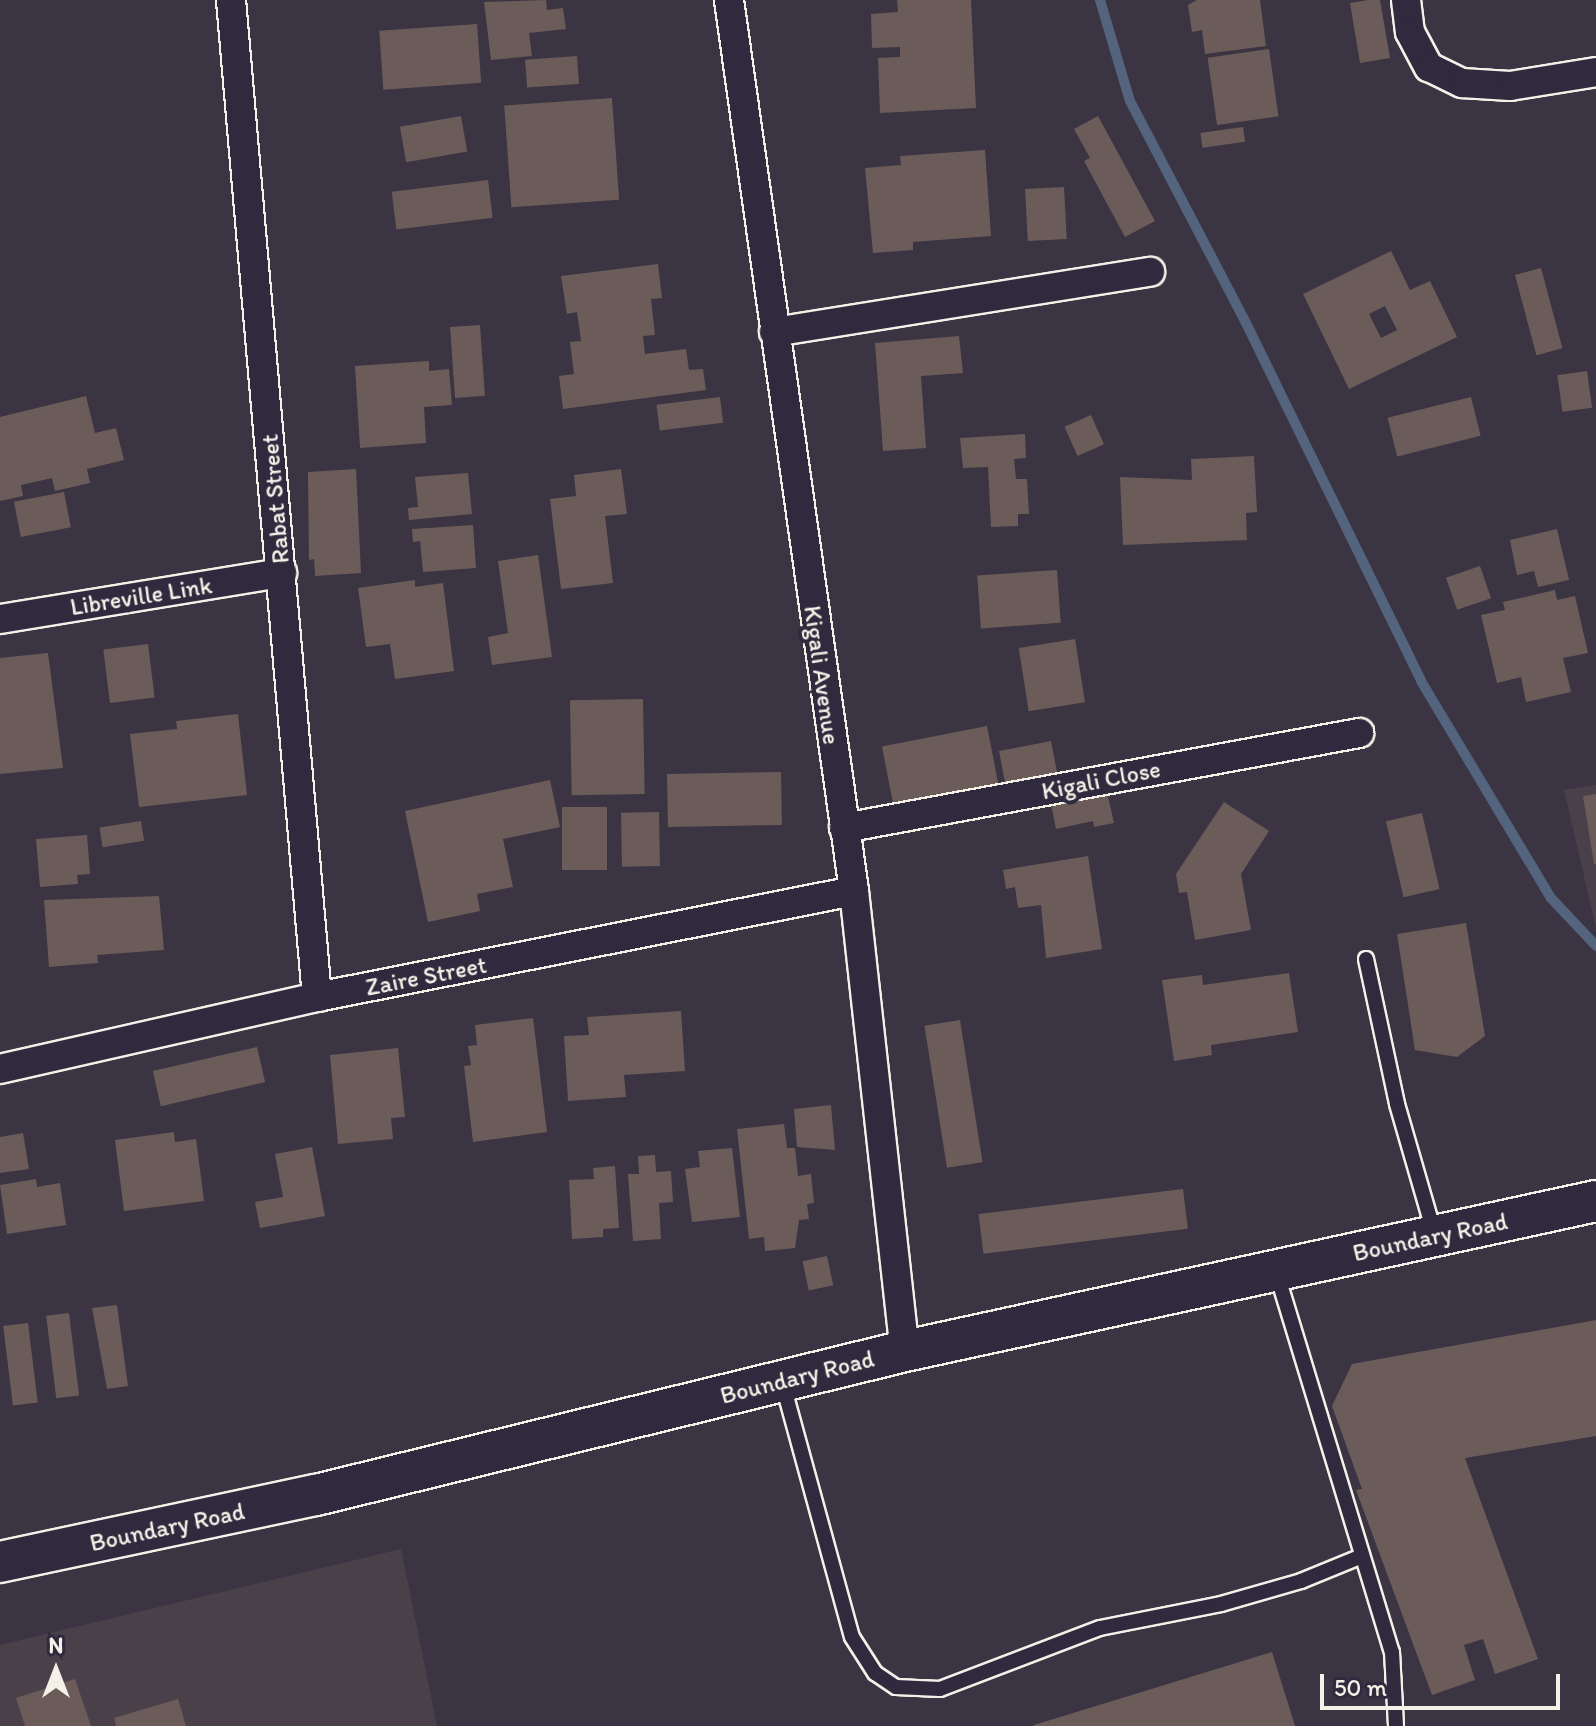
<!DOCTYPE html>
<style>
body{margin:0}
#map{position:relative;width:1596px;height:1726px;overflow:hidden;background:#3b3443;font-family:Itim,sans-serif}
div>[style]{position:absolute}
.built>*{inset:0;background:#4a404a}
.stream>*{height:10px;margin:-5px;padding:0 5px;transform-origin:5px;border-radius:5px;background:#54647e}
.building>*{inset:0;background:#6c5c59;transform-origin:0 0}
.roads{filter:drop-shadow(2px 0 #f4f1e8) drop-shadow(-2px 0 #f4f1e8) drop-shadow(0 2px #f4f1e8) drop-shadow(0 -2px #f4f1e8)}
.lane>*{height:14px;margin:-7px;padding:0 7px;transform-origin:7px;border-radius:7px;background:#2f2a3d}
.street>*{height:28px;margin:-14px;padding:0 14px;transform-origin:14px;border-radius:14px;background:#2f2a3d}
.secondary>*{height:40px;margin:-20px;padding:0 20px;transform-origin:20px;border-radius:20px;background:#2f2a3d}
span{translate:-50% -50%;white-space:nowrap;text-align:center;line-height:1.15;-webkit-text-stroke:8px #2f2a3d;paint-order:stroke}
.street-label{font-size:24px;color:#f4f1e8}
.north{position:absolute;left:16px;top:1630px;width:80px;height:80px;-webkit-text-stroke:6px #2f2a3d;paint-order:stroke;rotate:0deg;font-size:22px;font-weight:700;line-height:32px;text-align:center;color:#f4f1e8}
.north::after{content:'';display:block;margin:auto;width:28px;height:36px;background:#f4f1e8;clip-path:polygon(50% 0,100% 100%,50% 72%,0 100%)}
.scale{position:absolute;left:1320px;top:1674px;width:240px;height:36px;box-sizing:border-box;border:4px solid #f4f1e8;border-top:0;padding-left:10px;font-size:24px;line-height:28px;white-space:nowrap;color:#f4f1e8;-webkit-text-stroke:6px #2f2a3d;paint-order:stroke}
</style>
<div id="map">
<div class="built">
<i style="clip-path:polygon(1596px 785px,1596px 928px,1564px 790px)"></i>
<i style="clip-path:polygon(401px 1549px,437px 1726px,0 1726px,0 1645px)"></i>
</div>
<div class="stream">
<i style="left:1100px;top:0;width:105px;rotate:73.5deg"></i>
<i style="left:1130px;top:101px;width:246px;rotate:62.4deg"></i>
<i style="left:1244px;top:319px;width:403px;rotate:63.9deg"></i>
<i style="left:1421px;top:681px;width:253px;rotate:59.1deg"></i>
<i style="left:1551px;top:898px;width:66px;rotate:46.8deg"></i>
</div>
<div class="building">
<i style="clip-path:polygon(546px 0,547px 10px,563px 8px,566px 29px,529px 33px,532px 56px,491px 60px,484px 2px)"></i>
<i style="clip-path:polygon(897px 0,971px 0,976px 108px,880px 113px,878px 58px,900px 57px,900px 47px,872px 48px,871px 14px,898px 12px)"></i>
<i style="clip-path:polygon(1197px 0,1260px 0,1266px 46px,1205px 54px,1202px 30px,1192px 32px,1188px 5px)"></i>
<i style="clip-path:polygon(1368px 0,1380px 0,1390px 58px,1360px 63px,1350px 3px)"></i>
<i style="left:477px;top:24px;width:59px;height:98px;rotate:86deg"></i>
<i style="left:1269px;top:49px;width:68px;height:62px;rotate:82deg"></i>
<i style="left:577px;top:56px;width:28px;height:52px;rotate:86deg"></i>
<i style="left:612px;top:98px;width:102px;height:108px;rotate:86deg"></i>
<i style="left:461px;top:116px;width:36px;height:62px;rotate:80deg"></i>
<i style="clip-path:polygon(1098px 116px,1155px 221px,1125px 237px,1084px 161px,1090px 158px,1074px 129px)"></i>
<i style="left:1243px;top:127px;width:15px;height:43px;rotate:82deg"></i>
<i style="clip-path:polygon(985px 150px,991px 236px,913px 242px,913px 250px,873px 253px,865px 168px,901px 165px,900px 156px)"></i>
<i style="left:488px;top:180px;width:38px;height:97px;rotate:83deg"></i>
<i style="left:1064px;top:187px;width:52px;height:39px;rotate:87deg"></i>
<i style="clip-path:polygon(evenodd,1391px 251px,1410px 290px,1430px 281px,1457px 337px,1349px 389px,1303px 294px,1391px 251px,1385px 306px,1397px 330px,1381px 338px,1369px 314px,1385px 306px)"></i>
<i style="clip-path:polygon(658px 264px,662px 298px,651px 299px,655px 335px,643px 336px,645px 354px,686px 349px,689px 370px,703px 369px,706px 390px,563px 409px,559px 376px,574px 374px,570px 342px,581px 341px,577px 312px,567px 314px,561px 276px)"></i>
<i style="left:1541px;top:268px;width:83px;height:27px;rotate:75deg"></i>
<i style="left:480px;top:325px;width:71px;height:30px;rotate:86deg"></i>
<i style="clip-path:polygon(959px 336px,963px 373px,921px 376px,926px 448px,883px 451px,875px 343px)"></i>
<i style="clip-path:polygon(429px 361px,429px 371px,449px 369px,452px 405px,424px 407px,426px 443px,360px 448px,355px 366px)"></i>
<i style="left:1587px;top:371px;width:37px;height:30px;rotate:82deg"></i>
<i style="clip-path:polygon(86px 396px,95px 433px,116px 428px,124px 460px,87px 469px,90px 483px,55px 491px,52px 478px,21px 485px,23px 496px,0 501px,0 417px)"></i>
<i style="left:720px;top:397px;width:26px;height:64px;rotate:83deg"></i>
<i style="left:1471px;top:397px;width:40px;height:86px;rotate:76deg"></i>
<i style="left:1091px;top:415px;width:32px;height:29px;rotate:66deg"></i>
<i style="clip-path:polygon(1025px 434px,1026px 458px,1014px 459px,1016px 479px,1027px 479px,1029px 514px,1018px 514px,1018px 526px,991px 527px,988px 467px,963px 468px,960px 438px)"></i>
<i style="clip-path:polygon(1254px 456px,1257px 512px,1246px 513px,1247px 540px,1123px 545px,1120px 477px,1192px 480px,1191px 459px)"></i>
<i style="clip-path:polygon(356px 469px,361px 573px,315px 576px,314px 559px,309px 560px,308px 472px)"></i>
<i style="clip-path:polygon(621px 469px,627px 514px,605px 516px,613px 583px,561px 589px,550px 499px,576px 496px,574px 475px)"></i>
<i style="clip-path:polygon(468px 473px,472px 514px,409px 520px,408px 508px,418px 507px,415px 477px)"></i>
<i style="left:64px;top:492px;width:36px;height:51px;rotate:79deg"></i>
<i style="clip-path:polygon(473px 525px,476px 568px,423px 572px,420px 541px,413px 542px,412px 529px)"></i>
<i style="clip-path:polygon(1557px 529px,1569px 580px,1538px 587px,1534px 571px,1517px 575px,1510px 540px)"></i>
<i style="clip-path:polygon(538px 555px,552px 657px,492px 665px,488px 637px,508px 633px,498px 561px)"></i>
<i style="left:1480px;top:566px;width:34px;height:36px;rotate:71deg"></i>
<i style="left:1057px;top:570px;width:53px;height:80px;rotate:86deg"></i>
<i style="clip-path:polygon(415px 580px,415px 587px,443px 583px,454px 671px,395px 679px,390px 644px,366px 647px,358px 588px)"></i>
<i style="clip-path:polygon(1555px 590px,1557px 600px,1575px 596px,1588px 653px,1563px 658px,1571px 692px,1526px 702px,1521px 677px,1497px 683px,1481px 615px,1505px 610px,1503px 602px)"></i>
<i style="left:1075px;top:639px;width:64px;height:57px;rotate:81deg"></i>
<i style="left:148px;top:644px;width:54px;height:45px;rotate:83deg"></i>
<i style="clip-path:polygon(48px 653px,63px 768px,0 774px,0 658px)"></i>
<i style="left:643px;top:699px;width:95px;height:73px;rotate:89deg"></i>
<i style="clip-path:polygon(238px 714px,247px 795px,139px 807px,130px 734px,177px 729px,176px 721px)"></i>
<i style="left:987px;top:726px;width:59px;height:107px;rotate:79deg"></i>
<i style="left:1051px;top:741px;width:32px;height:53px;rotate:79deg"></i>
<i style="left:781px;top:772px;width:53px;height:114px;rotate:89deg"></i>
<i style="clip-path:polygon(550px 780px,560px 827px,503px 839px,513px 887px,477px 894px,480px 911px,428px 922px,405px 811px)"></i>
<i style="clip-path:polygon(1107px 792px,1114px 823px,1094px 827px,1093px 821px,1056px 829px,1051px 804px)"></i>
<i style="clip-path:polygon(1596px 794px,1596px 864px,1594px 864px,1583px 796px)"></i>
<i style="clip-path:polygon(1224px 802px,1269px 831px,1241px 874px,1251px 930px,1195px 940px,1187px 892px,1179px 893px,1176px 874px)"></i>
<i style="left:607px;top:807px;width:63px;height:45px;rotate:90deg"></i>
<i style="left:659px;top:812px;width:54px;height:38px;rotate:89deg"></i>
<i style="left:1422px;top:813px;width:78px;height:37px;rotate:77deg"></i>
<i style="left:141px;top:821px;width:20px;height:42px;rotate:81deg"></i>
<i style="clip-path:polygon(87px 835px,90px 874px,77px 875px,78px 884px,40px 887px,36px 839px)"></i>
<i style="clip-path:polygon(1088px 856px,1102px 949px,1046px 958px,1041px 905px,1018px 908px,1015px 887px,1006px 889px,1003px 870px)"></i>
<i style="clip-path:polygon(159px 896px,164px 950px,97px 955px,98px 963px,49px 967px,44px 900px)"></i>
<i style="clip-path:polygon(1466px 923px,1485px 1036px,1457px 1057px,1415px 1050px,1397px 934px)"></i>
<i style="clip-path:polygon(1289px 973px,1298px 1032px,1211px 1045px,1212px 1055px,1174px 1061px,1162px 980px,1202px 975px,1203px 985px)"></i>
<i style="clip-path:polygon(681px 1011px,685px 1071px,624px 1075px,626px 1097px,568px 1101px,564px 1036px,589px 1035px,587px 1017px)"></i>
<i style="clip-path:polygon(533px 1018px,547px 1132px,473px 1142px,464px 1066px,471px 1065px,468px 1046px,477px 1045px,475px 1025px)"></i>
<i style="left:960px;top:1020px;width:144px;height:36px;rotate:81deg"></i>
<i style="left:257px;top:1047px;width:36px;height:107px;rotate:77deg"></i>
<i style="clip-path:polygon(398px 1048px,405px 1117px,391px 1118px,393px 1139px,338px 1144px,330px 1055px)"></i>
<i style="clip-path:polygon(831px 1105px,835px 1150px,797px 1147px,794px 1109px)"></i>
<i style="clip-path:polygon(784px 1124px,787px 1148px,795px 1148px,798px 1176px,811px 1174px,814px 1203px,807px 1204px,809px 1219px,799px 1220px,795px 1248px,765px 1251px,764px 1237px,749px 1239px,737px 1129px)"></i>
<i style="clip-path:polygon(174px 1132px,175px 1142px,196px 1139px,204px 1201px,124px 1211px,115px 1140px)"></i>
<i style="clip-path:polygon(23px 1133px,29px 1169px,0 1173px,0 1137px)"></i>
<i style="clip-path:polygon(312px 1147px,325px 1216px,260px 1228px,255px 1202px,283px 1197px,275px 1154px)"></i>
<i style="clip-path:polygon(732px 1148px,740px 1217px,692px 1222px,685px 1169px,700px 1167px,698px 1151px)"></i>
<i style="clip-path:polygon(655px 1155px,656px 1172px,671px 1171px,673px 1202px,659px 1203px,661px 1239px,633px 1241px,628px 1174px,639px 1174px,638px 1156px)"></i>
<i style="clip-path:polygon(615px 1166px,619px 1228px,603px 1229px,603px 1237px,572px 1239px,569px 1180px,594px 1179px,593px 1168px)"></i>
<i style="clip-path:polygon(36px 1179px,37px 1187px,60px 1183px,66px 1225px,7px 1234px,0 1185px)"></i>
<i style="left:1183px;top:1189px;width:40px;height:206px;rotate:83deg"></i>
<i style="left:827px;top:1256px;width:30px;height:25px;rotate:78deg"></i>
<i style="clip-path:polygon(117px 1305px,128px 1386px,107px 1389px,92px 1308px)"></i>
<i style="left:69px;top:1313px;width:83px;height:23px;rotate:83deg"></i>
<i style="clip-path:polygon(1596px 1320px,1596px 1436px,1465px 1458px,1538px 1659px,1495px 1674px,1483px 1639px,1464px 1645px,1475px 1680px,1432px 1695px,1356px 1490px,1362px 1489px,1332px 1406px,1352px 1364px)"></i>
<i style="left:28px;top:1323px;width:80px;height:25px;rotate:83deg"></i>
<i style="clip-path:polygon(1272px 1652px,1295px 1726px,1034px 1726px,1034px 1725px)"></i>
<i style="clip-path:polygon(75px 1679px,91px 1726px,25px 1726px,16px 1698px)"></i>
<i style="clip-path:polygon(178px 1699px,186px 1726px,116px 1726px,114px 1718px)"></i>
</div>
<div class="roads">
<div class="lane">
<i style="left:1366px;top:959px;width:148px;rotate:77.9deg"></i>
<i style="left:1397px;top:1104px;width:133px;rotate:73.9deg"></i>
<i style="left:1276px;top:1271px;width:398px;rotate:73.1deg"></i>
<i style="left:1392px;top:1652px;width:74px;rotate:86.9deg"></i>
<i style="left:783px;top:1385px;width:261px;rotate:74.7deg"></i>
<i style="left:852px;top:1637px;width:43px;rotate:57.4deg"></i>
<i style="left:875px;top:1673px;width:25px;rotate:34deg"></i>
<i style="left:896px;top:1687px;width:44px;rotate:2.6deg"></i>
<i style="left:940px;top:1689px;width:171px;rotate:-20.9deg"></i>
<i style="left:1100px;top:1628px;width:123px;rotate:-11.2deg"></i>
<i style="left:1221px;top:1604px;width:83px;rotate:-16deg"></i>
<i style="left:1301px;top:1581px;width:66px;rotate:-22.3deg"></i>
</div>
<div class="street">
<i style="left:231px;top:0;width:1001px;rotate:85.07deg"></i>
<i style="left:729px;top:0;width:900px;rotate:82.01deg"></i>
<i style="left:854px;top:891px;width:463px;rotate:83.7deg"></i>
<i style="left:1406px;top:0;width:32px;rotate:83deg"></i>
<i style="left:1410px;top:32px;width:40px;rotate:62deg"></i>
<i style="left:1429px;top:67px;width:37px;rotate:26deg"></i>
<i style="left:1462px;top:83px;width:48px;rotate:3.6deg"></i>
<i style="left:1510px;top:86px;width:87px;rotate:-9.2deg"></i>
<i style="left:774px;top:332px;width:381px;rotate:-9.1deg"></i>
<i style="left:0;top:619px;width:286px;rotate:-9.3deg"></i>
<i style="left:844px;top:828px;width:524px;rotate:-10.45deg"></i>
<i style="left:0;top:1069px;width:325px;rotate:-12.8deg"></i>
<i style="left:317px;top:997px;width:547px;rotate:-11.17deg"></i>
</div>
<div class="secondary">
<i style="left:0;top:1562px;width:323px;rotate:-12deg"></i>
<i style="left:316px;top:1495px;width:606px;rotate:-13.74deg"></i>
<i style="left:905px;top:1351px;width:707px;rotate:-12.25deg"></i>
</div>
</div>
<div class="street-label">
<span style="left:275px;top:499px;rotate:-95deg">Rabat Street</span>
<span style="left:141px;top:596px;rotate:-9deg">Libreville Link</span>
<span style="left:822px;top:675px;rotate:82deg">Kigali Avenue</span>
<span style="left:1101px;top:780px;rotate:-11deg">Kigali Close</span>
<span style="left:426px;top:976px;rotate:-11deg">Zaire Street</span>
<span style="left:1430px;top:1237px;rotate:-12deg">Boundary Road</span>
<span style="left:797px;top:1377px;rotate:-14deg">Boundary Road</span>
<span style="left:167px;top:1527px;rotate:-12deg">Boundary Road</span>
</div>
<div class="north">N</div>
<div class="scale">50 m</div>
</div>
